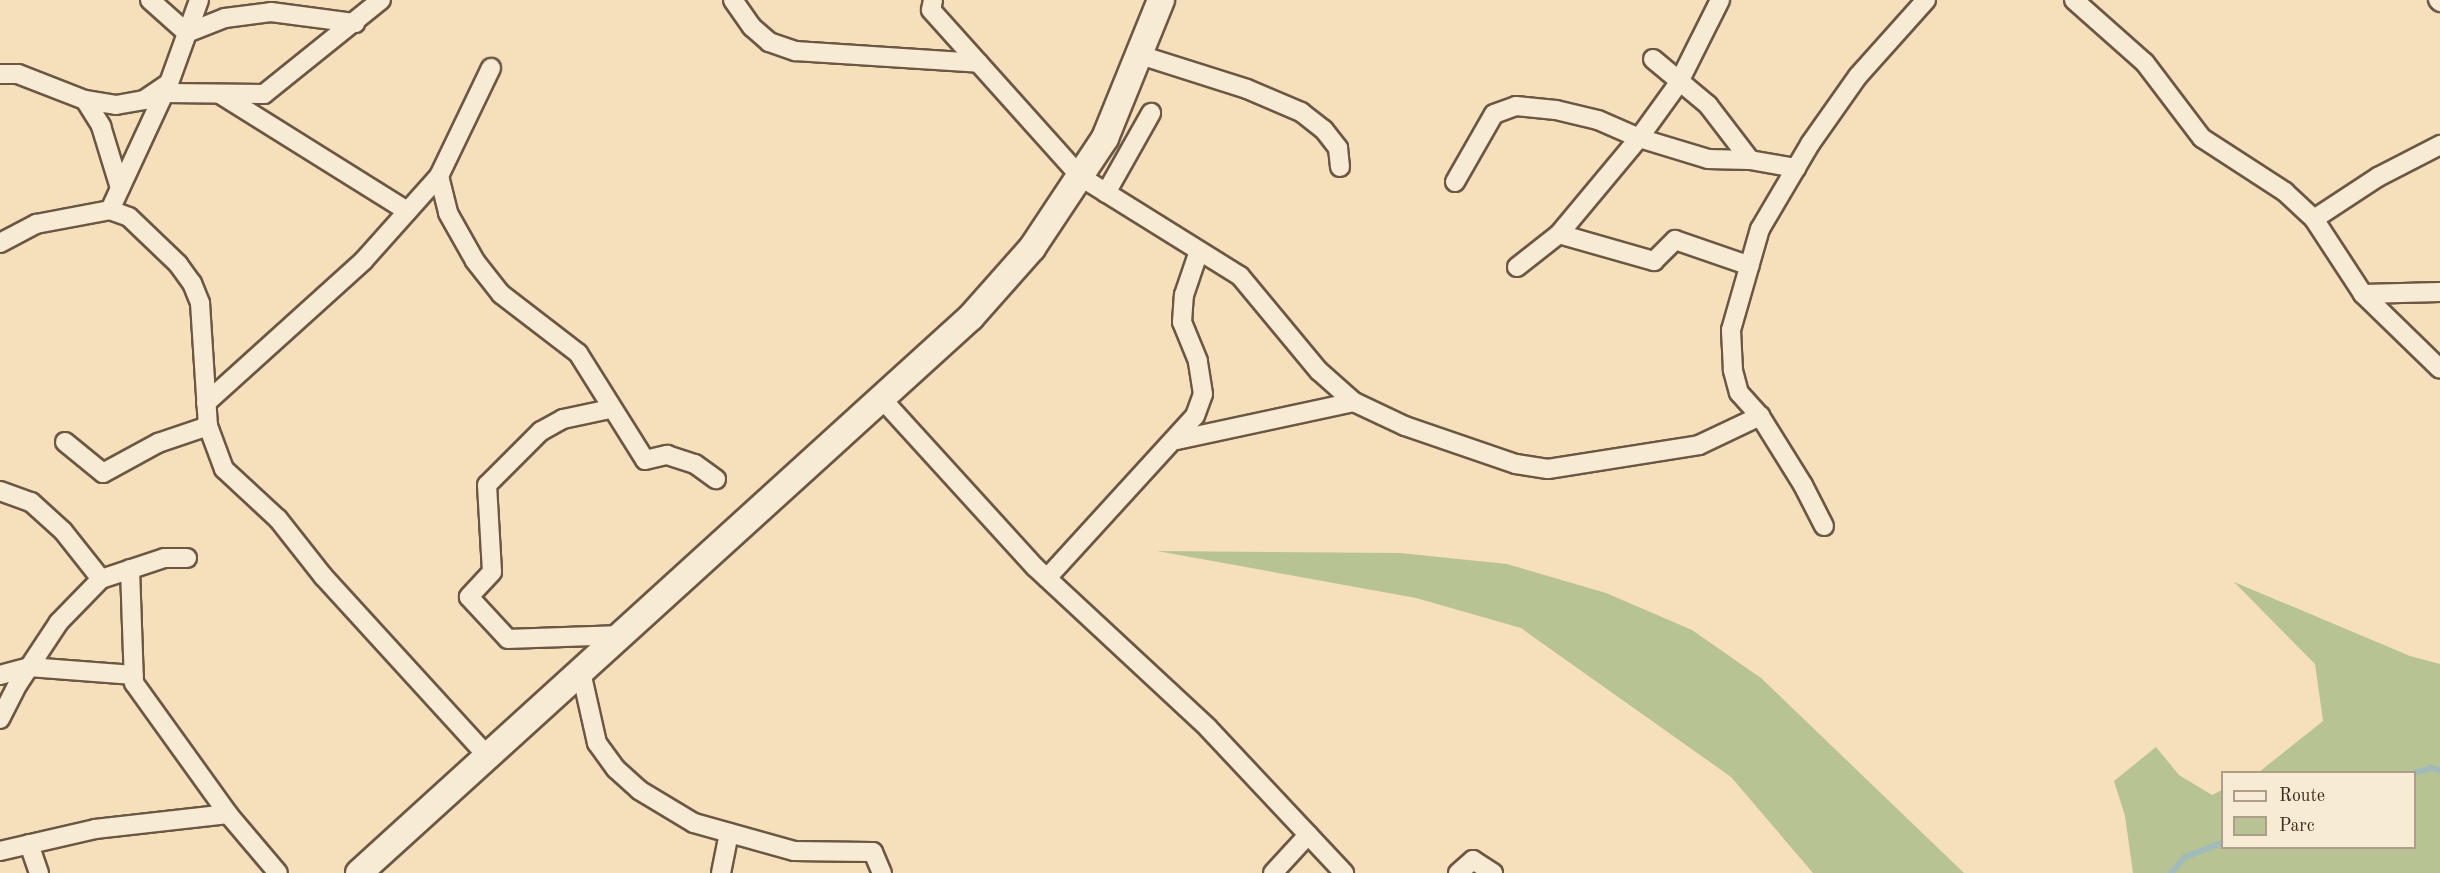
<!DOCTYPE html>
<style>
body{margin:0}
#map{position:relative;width:2440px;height:873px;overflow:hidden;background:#f5e0bb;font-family:"Old Standard TT",serif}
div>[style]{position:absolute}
.green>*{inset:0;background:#b8c393}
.stream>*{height:6px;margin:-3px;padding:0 3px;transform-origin:3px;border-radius:3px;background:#a0bbba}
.roads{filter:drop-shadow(2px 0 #6c5745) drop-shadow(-2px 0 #6c5745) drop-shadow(0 2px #6c5745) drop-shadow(0 -2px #6c5745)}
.street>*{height:18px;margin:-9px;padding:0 9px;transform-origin:9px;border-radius:9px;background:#f8ebd3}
.secondary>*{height:26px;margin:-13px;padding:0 13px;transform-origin:13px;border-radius:13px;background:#f8ebd3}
span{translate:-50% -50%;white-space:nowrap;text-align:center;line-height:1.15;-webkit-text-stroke:4.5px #f8ebd3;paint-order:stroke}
.legend{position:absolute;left:2221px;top:771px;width:195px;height:78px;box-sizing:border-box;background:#f8ebd3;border:2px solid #ae9d8b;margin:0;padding:8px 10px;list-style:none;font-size:18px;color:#3e291e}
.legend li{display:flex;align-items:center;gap:12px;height:30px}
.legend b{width:30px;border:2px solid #ae9d8b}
</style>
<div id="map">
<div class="green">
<i style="clip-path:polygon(1157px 551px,1400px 553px,1507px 564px,1606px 593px,1692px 630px,1761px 678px,1964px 873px,1813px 873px,1731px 777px,1521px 628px,1416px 598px)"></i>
<i style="clip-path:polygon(2234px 582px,2410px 656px,2440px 664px,2440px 873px,2133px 873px,2125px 816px,2114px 781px,2156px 747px,2179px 775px,2212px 795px,2222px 790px,2222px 848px,2414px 848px,2414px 772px,2259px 772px,2323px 721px,2315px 664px)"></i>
</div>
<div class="stream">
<i style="left:2414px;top:773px;width:17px;rotate:-17deg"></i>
<i style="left:2430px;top:768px;width:10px;rotate:11deg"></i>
<i style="left:2171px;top:873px;width:21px;rotate:-49deg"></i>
<i style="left:2185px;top:857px;width:40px;rotate:-21deg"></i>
</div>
<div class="roads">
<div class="street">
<i style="left:150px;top:0;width:50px;rotate:41.7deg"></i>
<i style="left:187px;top:33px;width:41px;rotate:-21.5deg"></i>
<i style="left:225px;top:18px;width:46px;rotate:-7.4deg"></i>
<i style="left:271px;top:12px;width:85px;rotate:7.5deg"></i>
<i style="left:733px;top:0;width:33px;rotate:55deg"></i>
<i style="left:752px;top:27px;width:23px;rotate:41deg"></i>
<i style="left:769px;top:42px;width:28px;rotate:19deg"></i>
<i style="left:795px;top:51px;width:184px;rotate:3.7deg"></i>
<i style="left:933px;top:0;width:10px;rotate:101deg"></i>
<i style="left:931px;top:10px;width:224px;rotate:48.1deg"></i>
<i style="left:1081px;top:177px;width:187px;rotate:31.9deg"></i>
<i style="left:1240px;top:276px;width:124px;rotate:50.3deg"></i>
<i style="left:1319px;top:371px;width:47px;rotate:41.5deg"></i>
<i style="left:1354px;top:402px;width:56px;rotate:25.2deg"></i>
<i style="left:1405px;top:426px;width:117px;rotate:18.9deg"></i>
<i style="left:1516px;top:464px;width:32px;rotate:9deg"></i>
<i style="left:1548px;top:469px;width:153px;rotate:-9deg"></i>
<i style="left:1699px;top:445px;width:68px;rotate:-25.4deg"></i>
<i style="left:2074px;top:0;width:95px;rotate:41.6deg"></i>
<i style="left:2145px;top:63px;width:94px;rotate:52.8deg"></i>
<i style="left:2202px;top:138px;width:99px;rotate:33deg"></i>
<i style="left:2285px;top:192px;width:40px;rotate:43deg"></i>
<i style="left:2314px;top:219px;width:90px;rotate:56.8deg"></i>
<i style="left:2363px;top:294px;width:107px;rotate:44.2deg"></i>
<i style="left:2438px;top:0;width:3px;rotate:45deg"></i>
<i style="left:1140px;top:55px;width:112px;rotate:17.6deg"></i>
<i style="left:1247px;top:89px;width:59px;rotate:23.1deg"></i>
<i style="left:1301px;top:112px;width:29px;rotate:38deg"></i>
<i style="left:1324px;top:130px;width:23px;rotate:52deg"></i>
<i style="left:1338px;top:148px;width:19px;rotate:84deg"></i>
<i style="left:1653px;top:59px;width:72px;rotate:39.9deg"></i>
<i style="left:1708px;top:105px;width:69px;rotate:52.6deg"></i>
<i style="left:0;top:74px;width:18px"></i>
<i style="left:18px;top:74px;width:72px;rotate:21.2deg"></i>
<i style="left:85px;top:100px;width:31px;rotate:9deg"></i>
<i style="left:116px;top:105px;width:28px;rotate:-10deg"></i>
<i style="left:144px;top:100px;width:29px;rotate:-34deg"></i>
<i style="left:165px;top:93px;width:99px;rotate:0.6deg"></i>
<i style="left:264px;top:94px;width:150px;rotate:-38.8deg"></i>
<i style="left:220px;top:94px;width:221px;rotate:32deg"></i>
<i style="left:85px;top:100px;width:31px;rotate:58deg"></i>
<i style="left:101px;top:126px;width:65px;rotate:73deg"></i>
<i style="left:439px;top:176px;width:38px;rotate:76deg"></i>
<i style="left:448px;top:213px;width:55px;rotate:60.6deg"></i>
<i style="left:475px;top:261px;width:42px;rotate:51.8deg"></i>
<i style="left:501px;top:294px;width:97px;rotate:37.5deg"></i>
<i style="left:578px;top:353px;width:126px;rotate:57.9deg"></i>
<i style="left:645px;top:460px;width:23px;rotate:-13deg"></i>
<i style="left:667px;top:455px;width:29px;rotate:18deg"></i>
<i style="left:695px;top:464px;width:26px;rotate:36deg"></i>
<i style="left:1455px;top:182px;width:78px;rotate:-60.2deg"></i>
<i style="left:1494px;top:114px;width:23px;rotate:-20deg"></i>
<i style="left:1516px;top:106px;width:40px;rotate:5.7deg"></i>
<i style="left:1556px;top:110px;width:43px;rotate:13.4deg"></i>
<i style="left:1598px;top:120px;width:45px;rotate:23.7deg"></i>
<i style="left:1639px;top:138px;width:72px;rotate:16.9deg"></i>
<i style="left:1708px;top:159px;width:42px;rotate:1.4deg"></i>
<i style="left:1750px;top:160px;width:47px;rotate:9.9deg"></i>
<i style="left:1106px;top:193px;width:92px;rotate:-60.6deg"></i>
<i style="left:110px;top:210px;width:140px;rotate:-65.1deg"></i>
<i style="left:169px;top:83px;width:88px;rotate:-70.1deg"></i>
<i style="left:2314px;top:219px;width:77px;rotate:-33.3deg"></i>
<i style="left:2378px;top:177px;width:70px;rotate:-27.3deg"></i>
<i style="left:1559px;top:234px;width:99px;rotate:15.9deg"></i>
<i style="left:1654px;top:261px;width:30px;rotate:-45deg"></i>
<i style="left:1675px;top:240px;width:79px;rotate:19.1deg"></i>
<i style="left:0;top:243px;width:41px;rotate:-27.8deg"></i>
<i style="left:36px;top:224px;width:75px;rotate:-10.7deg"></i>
<i style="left:110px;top:210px;width:20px;rotate:20deg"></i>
<i style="left:129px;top:217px;width:68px;rotate:43.8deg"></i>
<i style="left:178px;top:264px;width:24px;rotate:54deg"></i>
<i style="left:192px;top:283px;width:22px;rotate:68deg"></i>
<i style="left:200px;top:303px;width:123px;rotate:86.3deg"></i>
<i style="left:208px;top:426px;width:46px;rotate:69.6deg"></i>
<i style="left:224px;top:469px;width:74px;rotate:42.8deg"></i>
<i style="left:278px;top:519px;width:73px;rotate:51.7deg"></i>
<i style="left:323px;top:576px;width:245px;rotate:47.6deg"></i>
<i style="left:1517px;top:267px;width:53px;rotate:-38.2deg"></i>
<i style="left:1559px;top:234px;width:125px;rotate:-50.2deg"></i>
<i style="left:1639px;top:138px;width:67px;rotate:-54.2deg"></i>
<i style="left:1678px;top:84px;width:94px;rotate:-63.4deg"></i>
<i style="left:2363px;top:294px;width:77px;rotate:-1.5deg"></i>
<i style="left:882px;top:399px;width:227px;rotate:47.7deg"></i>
<i style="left:1035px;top:567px;width:236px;rotate:42.9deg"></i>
<i style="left:1208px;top:728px;width:199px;rotate:46.8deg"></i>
<i style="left:206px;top:403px;width:213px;rotate:-42.1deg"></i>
<i style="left:364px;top:260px;width:113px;rotate:-48.2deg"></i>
<i style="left:439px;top:176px;width:120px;rotate:-64.3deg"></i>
<i style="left:610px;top:409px;width:48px;rotate:168deg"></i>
<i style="left:563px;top:419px;width:25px;rotate:151deg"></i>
<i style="left:541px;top:431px;width:76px;rotate:135deg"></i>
<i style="left:487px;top:485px;width:87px;rotate:86.7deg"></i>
<i style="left:492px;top:572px;width:34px;rotate:133deg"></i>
<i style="left:469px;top:597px;width:57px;rotate:47.1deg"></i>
<i style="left:508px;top:639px;width:113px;rotate:-2deg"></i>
<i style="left:1177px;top:440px;width:181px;rotate:-12.1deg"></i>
<i style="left:65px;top:442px;width:49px;rotate:39.2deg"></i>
<i style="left:103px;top:473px;width:63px;rotate:-28.6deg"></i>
<i style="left:158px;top:443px;width:53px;rotate:-18.8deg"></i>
<i style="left:0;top:491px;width:33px;rotate:20deg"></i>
<i style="left:31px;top:502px;width:43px;rotate:42.2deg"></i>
<i style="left:63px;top:531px;width:61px;rotate:51.6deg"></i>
<i style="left:1824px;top:526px;width:46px;rotate:-117.1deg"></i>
<i style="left:1803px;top:485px;width:81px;rotate:-121.9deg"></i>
<i style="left:1760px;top:416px;width:31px;rotate:-132deg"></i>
<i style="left:1739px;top:393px;width:24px;rotate:-105deg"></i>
<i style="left:1733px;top:370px;width:40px;rotate:-92.9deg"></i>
<i style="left:1731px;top:330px;width:105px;rotate:-74deg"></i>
<i style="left:1760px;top:229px;width:99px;rotate:-59.5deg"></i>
<i style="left:1810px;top:144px;width:83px;rotate:-54.8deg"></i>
<i style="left:1858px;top:76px;width:102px;rotate:-48.2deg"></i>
<i style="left:130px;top:569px;width:114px;rotate:88deg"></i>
<i style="left:134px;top:683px;width:161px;rotate:54.3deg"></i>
<i style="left:1047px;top:578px;width:219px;rotate:-47.6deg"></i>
<i style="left:1195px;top:416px;width:23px;rotate:-70deg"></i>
<i style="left:1203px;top:394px;width:33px;rotate:-99deg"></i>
<i style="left:1198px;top:361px;width:42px;rotate:-112.3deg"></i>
<i style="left:1182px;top:322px;width:27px;rotate:-86deg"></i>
<i style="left:1184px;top:295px;width:46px;rotate:-71.2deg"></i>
<i style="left:581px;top:672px;width:73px;rotate:77.3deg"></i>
<i style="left:597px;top:743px;width:32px;rotate:54deg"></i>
<i style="left:616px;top:769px;width:31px;rotate:42deg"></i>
<i style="left:639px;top:790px;width:64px;rotate:31deg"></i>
<i style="left:694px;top:823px;width:104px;rotate:15.6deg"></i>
<i style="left:794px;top:851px;width:79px;rotate:0.7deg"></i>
<i style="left:873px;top:852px;width:23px;rotate:67deg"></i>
<i style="left:0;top:675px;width:30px;rotate:-15deg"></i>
<i style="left:29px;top:667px;width:105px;rotate:4.4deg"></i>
<i style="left:0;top:719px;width:39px;rotate:-63deg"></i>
<i style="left:18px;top:684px;width:74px;rotate:-56.5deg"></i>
<i style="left:59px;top:622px;width:60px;rotate:-45.7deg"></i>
<i style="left:101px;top:579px;width:66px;rotate:-18.4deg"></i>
<i style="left:164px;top:558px;width:23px"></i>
<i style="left:29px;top:844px;width:31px;rotate:71deg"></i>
<i style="left:0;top:851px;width:98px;rotate:-13deg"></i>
<i style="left:95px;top:829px;width:134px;rotate:-6.4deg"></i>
<i style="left:228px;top:814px;width:77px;rotate:49.7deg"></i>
<i style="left:721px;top:873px;width:41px;rotate:-78.7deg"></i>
<i style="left:1273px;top:873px;width:52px;rotate:-47.4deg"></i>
<i style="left:1458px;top:873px;width:20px;rotate:-41deg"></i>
<i style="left:1473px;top:860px;width:24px;rotate:33deg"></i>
</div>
<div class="secondary">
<i style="left:359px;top:873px;width:827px;rotate:-42.26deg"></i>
<i style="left:971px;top:317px;width:92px;rotate:-48.5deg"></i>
<i style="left:1032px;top:248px;width:132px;rotate:-56.4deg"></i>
<i style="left:1105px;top:138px;width:149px;rotate:-67.9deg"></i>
</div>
</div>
<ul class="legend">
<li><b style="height:8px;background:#f8ebd3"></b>Route</li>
<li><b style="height:16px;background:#b8c393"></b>Parc</li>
</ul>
</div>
